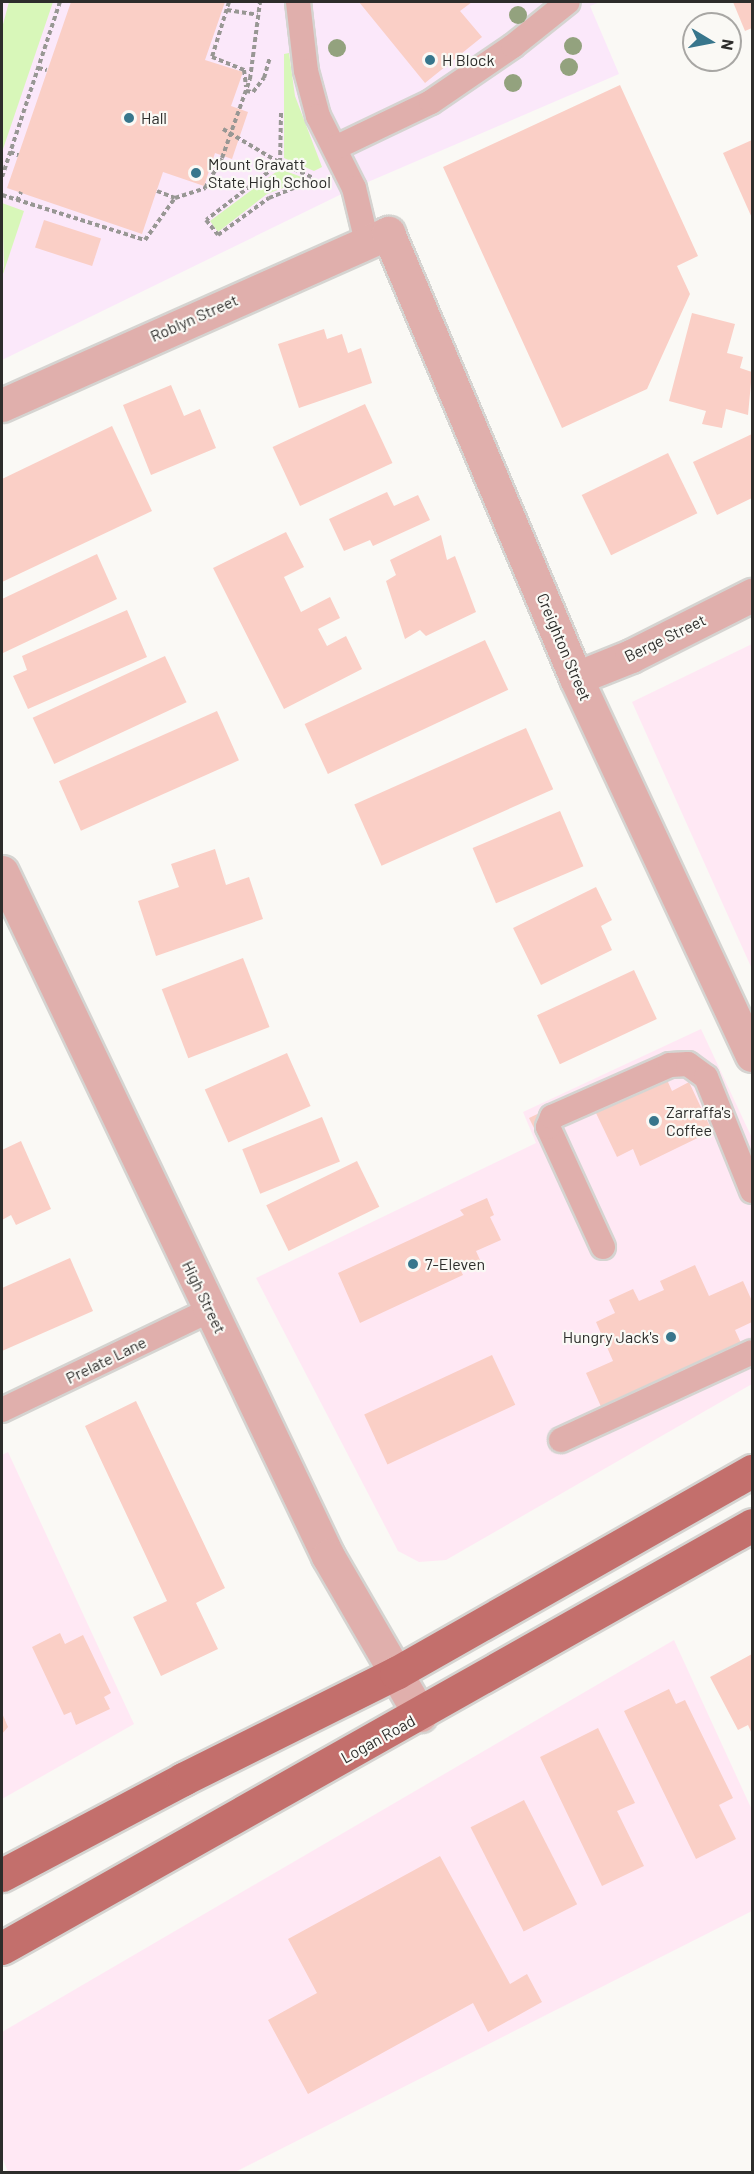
<!DOCTYPE html>
<style>
body{margin:0}
#map{position:relative;width:754px;height:2174px;overflow:hidden;background:#faf9f5;font-family:Barlow,sans-serif}
div>[style]{position:absolute}
.commercial>*{inset:0;background:#ffe8f4}
.education>*{inset:0;background:#fbe8fa}
.green>*{inset:0;background:#d8f7b9}
.building>*{inset:0;background:#facfc6;transform-origin:0 0}
.path>*{height:4px;margin-top:-2px;transform-origin:0;background:repeating-linear-gradient(90deg,#989794 0 4.5px,transparent 0 7.5px)}
.roads{filter:drop-shadow(2px 0 #d5d4d1) drop-shadow(-2px 0 #d5d4d1) drop-shadow(0 2px #d5d4d1) drop-shadow(0 -2px #d5d4d1)}
.service>*{height:24px;margin:-12px;padding:0 12px;transform-origin:12px;border-radius:12px;background:#e0afac}
.minor>*{height:33px;margin:-16.5px;padding:0 16.5px;transform-origin:16.5px;border-radius:16.5px;background:#e0afac}
.primary>*{height:33px;margin:-16.5px;padding:0 16.5px;transform-origin:16.5px;border-radius:16.5px;background:#c36f6c}
.trees>*{width:18px;height:18px;margin:-9px;border-radius:50%;background:#93a27e}
.dots>*{width:16px;height:16px;translate:-50% -50%;box-sizing:border-box;border:3px solid #faf9f5;border-radius:50%}
span{translate:-50% -50%;white-space:nowrap;text-align:center;line-height:1.15;-webkit-text-stroke:4.5px #faf9f5;paint-order:stroke}
.poi-label{font-size:16px;color:#2d2d2b}
.left{translate:0 -50%;text-align:left}
.right{translate:-100% -50%;text-align:right}
.street-label{font-size:16px;color:#2d2d2b}
.frame{position:absolute;inset:0;border:3px solid #2d2d2b;pointer-events:none}
.north{position:absolute;left:682px;top:12px;width:60px;height:60px;box-sizing:border-box;background:#faf9f5;border:2px solid #a8a7a4;border-radius:50%;rotate:100deg;font-size:16px;font-weight:700;line-height:24px;text-align:center;color:#2d2d2b}
.north::after{content:'';display:block;margin:auto;width:21px;height:27px;background:#38768c;clip-path:polygon(50% 0,100% 100%,50% 72%,0 100%)}
</style>
<div id="map">
<div class="commercial">
<i style="clip-path:polygon(752px 644px,752px 969px,632px 702px)"></i>
<i style="clip-path:polygon(701px 1029px,752px 1138px,752px 1384px,446px 1560px,419px 1562px,398px 1551px,256px 1278px,536px 1143px,523px 1112px)"></i>
<i style="clip-path:polygon(8px 1452px,134px 1724px,2px 1799px,2px 1455px)"></i>
<i style="clip-path:polygon(674px 1640px,752px 1810px,752px 1911px,235px 2172px,8px 2172px,2px 2157px,2px 2032px)"></i>
</div>
<div class="education">
<i style="clip-path:polygon(2px 2px,600px 2px,590px 6px,619px 74px,354px 188px,2px 360px)"></i>
</div>
<div class="green">
<i style="clip-path:polygon(9px 2px,53px 2px,2px 152px,2px 28px)"></i>
<i style="clip-path:polygon(289px 53px,295px 96px,322px 167px,314px 171px,284px 158px,284px 54px)"></i>
<i style="clip-path:polygon(280px 169px,307px 179px,267px 194px,218px 232px,210px 221px)"></i>
<i style="clip-path:polygon(2px 203px,24px 211px,2px 277px,4px 266px)"></i>
</div>
<div class="building">
<i style="clip-path:polygon(71px 2px,225px 2px,205px 60px,243px 72px,231px 106px,248px 112px,232px 159px,215px 153px,204px 186px,163px 172px,142px 234px,7px 188px)"></i>
<i style="clip-path:polygon(359px 2px,472px 2px,460px 11px,482px 37px,425px 83px)"></i>
<i style="clip-path:polygon(733px 2px,752px 2px,752px 28px,745px 31px)"></i>
<i style="clip-path:polygon(620px 85px,698px 256px,677px 266px,690px 294px,647px 389px,562px 428px,443px 167px)"></i>
<i style="clip-path:polygon(752px 140px,752px 218px,723px 153px)"></i>
<i style="left:44px;top:220px;width:60px;height:29px;rotate:18deg"></i>
<i style="clip-path:polygon(692px 313px,735px 324px,727px 353px,743px 357px,740px 368px,752px 372px,748px 415px,726px 409px,722px 428px,702px 424px,706px 411px,669px 401px)"></i>
<i style="clip-path:polygon(324px 329px,327px 339px,342px 334px,348px 353px,361px 348px,372px 383px,299px 408px,278px 344px)"></i>
<i style="clip-path:polygon(171px 385px,184px 416px,200px 409px,216px 448px,151px 475px,123px 405px)"></i>
<i style="left:365px;top:404px;width:65px;height:102px;rotate:65deg"></i>
<i style="clip-path:polygon(112px 426px,152px 511px,2px 582px,2px 479px)"></i>
<i style="clip-path:polygon(752px 434px,752px 498px,717px 515px,693px 462px)"></i>
<i style="left:668px;top:453px;width:67px;height:96px;rotate:64deg"></i>
<i style="clip-path:polygon(387px 492px,394px 506px,418px 495px,430px 520px,373px 546px,370px 540px,344px 551px,329px 519px)"></i>
<i style="clip-path:polygon(286px 532px,304px 567px,284px 577px,301px 612px,330px 597px,340px 618px,318px 629px,327px 646px,346px 636px,362px 669px,284px 709px,213px 568px)"></i>
<i style="clip-path:polygon(441px 535px,447px 560px,455px 556px,476px 612px,426px 636px,420px 630px,405px 639px,386px 581px,396px 575px,390px 560px)"></i>
<i style="clip-path:polygon(97px 554px,117px 599px,3px 653px,2px 599px)"></i>
<i style="clip-path:polygon(127px 610px,147px 657px,28px 709px,13px 676px,27px 670px,22px 656px)"></i>
<i style="left:485px;top:640px;width:55px;height:199px;rotate:65deg"></i>
<i style="left:165px;top:656px;width:51px;height:146px;rotate:65deg"></i>
<i style="left:217px;top:711px;width:54px;height:173px;rotate:66deg"></i>
<i style="left:526px;top:728px;width:67px;height:188px;rotate:66deg"></i>
<i style="left:560px;top:811px;width:60px;height:95px;rotate:67deg"></i>
<i style="clip-path:polygon(215px 849px,226px 885px,249px 877px,263px 919px,156px 956px,138px 901px,179px 887px,171px 864px)"></i>
<i style="clip-path:polygon(596px 887px,612px 920px,601px 926px,612px 950px,541px 985px,513px 928px)"></i>
<i style="left:243px;top:958px;width:74px;height:87px;rotate:69deg"></i>
<i style="left:634px;top:970px;width:54px;height:107px;rotate:65deg"></i>
<i style="left:287px;top:1053px;width:58px;height:90px;rotate:66deg"></i>
<i style="clip-path:polygon(657px 1057px,672px 1091px,689px 1082px,712px 1131px,640px 1166px,633px 1149px,617px 1157px,595px 1111px,539px 1138px,529px 1118px)"></i>
<i style="left:322px;top:1117px;width:48px;height:86px;rotate:68deg"></i>
<i style="clip-path:polygon(21px 1141px,51px 1209px,16px 1225px,11px 1215px,2px 1220px,2px 1150px)"></i>
<i style="left:357px;top:1161px;width:51px;height:101px;rotate:64deg"></i>
<i style="clip-path:polygon(487px 1198px,494px 1215px,490px 1217px,501px 1240px,476px 1251px,480px 1260px,460px 1269px,463px 1275px,360px 1323px,338px 1273px,464px 1215px,460px 1210px)"></i>
<i style="clip-path:polygon(70px 1258px,93px 1311px,2px 1351px,2px 1288px)"></i>
<i style="clip-path:polygon(695px 1265px,709px 1296px,743px 1281px,752px 1301px,752px 1322px,735px 1330px,751px 1365px,611px 1429px,586px 1373px,613px 1361px,596px 1322px,615px 1313px,609px 1300px,633px 1289px,639px 1301px,664px 1290px,660px 1281px)"></i>
<i style="left:492px;top:1355px;width:55px;height:141px;rotate:65deg"></i>
<i style="clip-path:polygon(136px 1401px,225px 1588px,196px 1603px,218px 1649px,161px 1676px,133px 1617px,167px 1601px,85px 1426px)"></i>
<i style="clip-path:polygon(60px 1633px,65px 1644px,83px 1635px,111px 1693px,104px 1697px,110px 1709px,76px 1725px,71px 1712px,64px 1715px,32px 1647px)"></i>
<i style="clip-path:polygon(752px 1654px,752px 1734px,748px 1725px,738px 1730px,710px 1677px)"></i>
<i style="clip-path:polygon(669px 1689px,676px 1704px,685px 1700px,733px 1798px,719px 1805px,736px 1839px,696px 1859px,624px 1711px)"></i>
<i style="clip-path:polygon(2px 1713px,8px 1727px,2px 1734px)"></i>
<i style="clip-path:polygon(598px 1728px,635px 1803px,617px 1811px,644px 1866px,602px 1886px,540px 1757px)"></i>
<i style="left:524px;top:1800px;width:117px;height:60px;rotate:63deg"></i>
<i style="clip-path:polygon(440px 1856px,510px 1984px,527px 1974px,542px 2002px,488px 2032px,473px 2003px,308px 2094px,268px 2020px,317px 1993px,288px 1939px)"></i>
</div>
<div class="path">
<i style="left:229px;top:2px;width:58px;rotate:107.2deg"></i>
<i style="left:212px;top:57px;width:35px;rotate:22deg"></i>
<i style="left:244px;top:70px;width:17px;rotate:83deg"></i>
<i style="left:227px;top:10px;width:31px;rotate:9deg"></i>
<i style="left:38px;top:68px;width:9px;rotate:13deg"></i>
<i style="left:246px;top:91px;width:7px;rotate:8deg"></i>
<i style="left:253px;top:92px;width:18px;rotate:-52deg"></i>
<i style="left:264px;top:78px;width:22px;rotate:-74deg"></i>
<i style="left:281px;top:113px;width:50px;rotate:91.1deg"></i>
<i style="left:280px;top:163px;width:93px;rotate:142.4deg"></i>
<i style="left:206px;top:220px;width:19px;rotate:51deg"></i>
<i style="left:218px;top:235px;width:63px;rotate:-36deg"></i>
<i style="left:269px;top:198px;width:48px;rotate:-21.8deg"></i>
<i style="left:223px;top:129px;width:66px;rotate:30.8deg"></i>
<i style="left:280px;top:163px;width:35px;rotate:24deg"></i>
<i style="left:10px;top:152px;width:9px;rotate:21deg"></i>
<i style="left:2px;top:177px;width:184px;rotate:-71.7deg"></i>
<i style="left:157px;top:191px;width:19px;rotate:21deg"></i>
<i style="left:2px;top:195px;width:150px;rotate:17.5deg"></i>
<i style="left:145px;top:240px;width:52px;rotate:-54.5deg"></i>
<i style="left:175px;top:198px;width:32px;rotate:-18deg"></i>
<i style="left:205px;top:188px;width:34px;rotate:-60deg"></i>
<i style="left:222px;top:158px;width:84px;rotate:-70.5deg"></i>
<i style="left:250px;top:79px;width:78px;rotate:-82.6deg"></i>
<i style="left:17px;top:201px;width:10px;rotate:-66deg"></i>
</div>
<div class="roads">
<div class="service">
<i style="left:298px;top:2px;width:69px;rotate:83.4deg"></i>
<i style="left:306px;top:71px;width:47px;rotate:75.1deg"></i>
<i style="left:318px;top:116px;width:80px;rotate:63.4deg"></i>
<i style="left:354px;top:188px;width:56px;rotate:76.5deg"></i>
<i style="left:335px;top:148px;width:106px;rotate:-25.6deg"></i>
<i style="left:431px;top:102px;width:99px;rotate:-34.3deg"></i>
<i style="left:513px;top:46px;width:70px;rotate:-38.7deg"></i>
<i style="left:603px;top:1247px;width:132px;rotate:-114.6deg"></i>
<i style="left:548px;top:1127px;width:11px;rotate:-68deg"></i>
<i style="left:552px;top:1117px;width:129px;rotate:-23.8deg"></i>
<i style="left:670px;top:1065px;width:18px;rotate:-3deg"></i>
<i style="left:688px;top:1064px;width:22px;rotate:36deg"></i>
<i style="left:706px;top:1077px;width:123px;rotate:68deg"></i>
<i style="left:2px;top:1410px;width:231px;rotate:-25.7deg"></i>
<i style="left:561px;top:1440px;width:210px;rotate:-24.7deg"></i>
</div>
<div class="minor">
<i style="left:2px;top:405px;width:423px;rotate:-24deg"></i>
<i style="left:388px;top:233px;width:483px;rotate:67.1deg"></i>
<i style="left:576px;top:678px;width:416px;rotate:65deg"></i>
<i style="left:576px;top:678px;width:59px;rotate:-21.8deg"></i>
<i style="left:631px;top:656px;width:136px;rotate:-26.8deg"></i>
<i style="left:2px;top:872px;width:758px;rotate:64.52deg"></i>
<i style="left:328px;top:1556px;width:184px;rotate:59.9deg"></i>
</div>
<div class="primary">
<i style="left:2px;top:1875px;width:205px;rotate:-27.9deg"></i>
<i style="left:183px;top:1779px;width:238px;rotate:-26.5deg"></i>
<i style="left:396px;top:1673px;width:409px;rotate:-29.6deg"></i>
<i style="left:2px;top:1948px;width:861px;rotate:-29.42deg"></i>
</div>
</div>
<div class="trees">
<i style="left:518px;top:15px"></i>
<i style="left:573px;top:46px"></i>
<i style="left:337px;top:48px"></i>
<i style="left:569px;top:67px"></i>
<i style="left:513px;top:83px"></i>
</div>
<div class="dots">
<i style="left:430px;top:60px;background:#38768c"></i>
<i style="left:129px;top:118px;background:#38768c"></i>
<i style="left:196px;top:173px;background:#38768c"></i>
<i style="left:654px;top:1121px;background:#38768c"></i>
<i style="left:413px;top:1264px;background:#38768c"></i>
<i style="left:671px;top:1337px;background:#38768c"></i>
</div>
<div class="poi-label">
<span class="left" style="left:442px;top:60px">H Block</span>
<span class="left" style="left:141px;top:118px">Hall</span>
<span class="left" style="left:208px;top:173px">Mount Gravatt<br>State High School</span>
<span class="left" style="left:666px;top:1121px">Zarraffa's<br>Coffee</span>
<span class="left" style="left:425px;top:1264px">7-Eleven</span>
<span class="right" style="left:659px;top:1337px">Hungry Jack's</span>
</div>
<div class="street-label">
<span style="left:194px;top:318px;rotate:-24deg">Roblyn Street</span>
<span style="left:665px;top:638px;rotate:-26deg">Berge Street</span>
<span style="left:564px;top:647px;rotate:67deg">Creighton Street</span>
<span style="left:204px;top:1297px;rotate:64deg">High Street</span>
<span style="left:106px;top:1360px;rotate:-26deg">Prelate Lane</span>
<span style="left:378px;top:1739px;rotate:-29deg">Logan Road</span>
</div>
<div class="frame"></div>
<div class="north">N</div>
</div>
